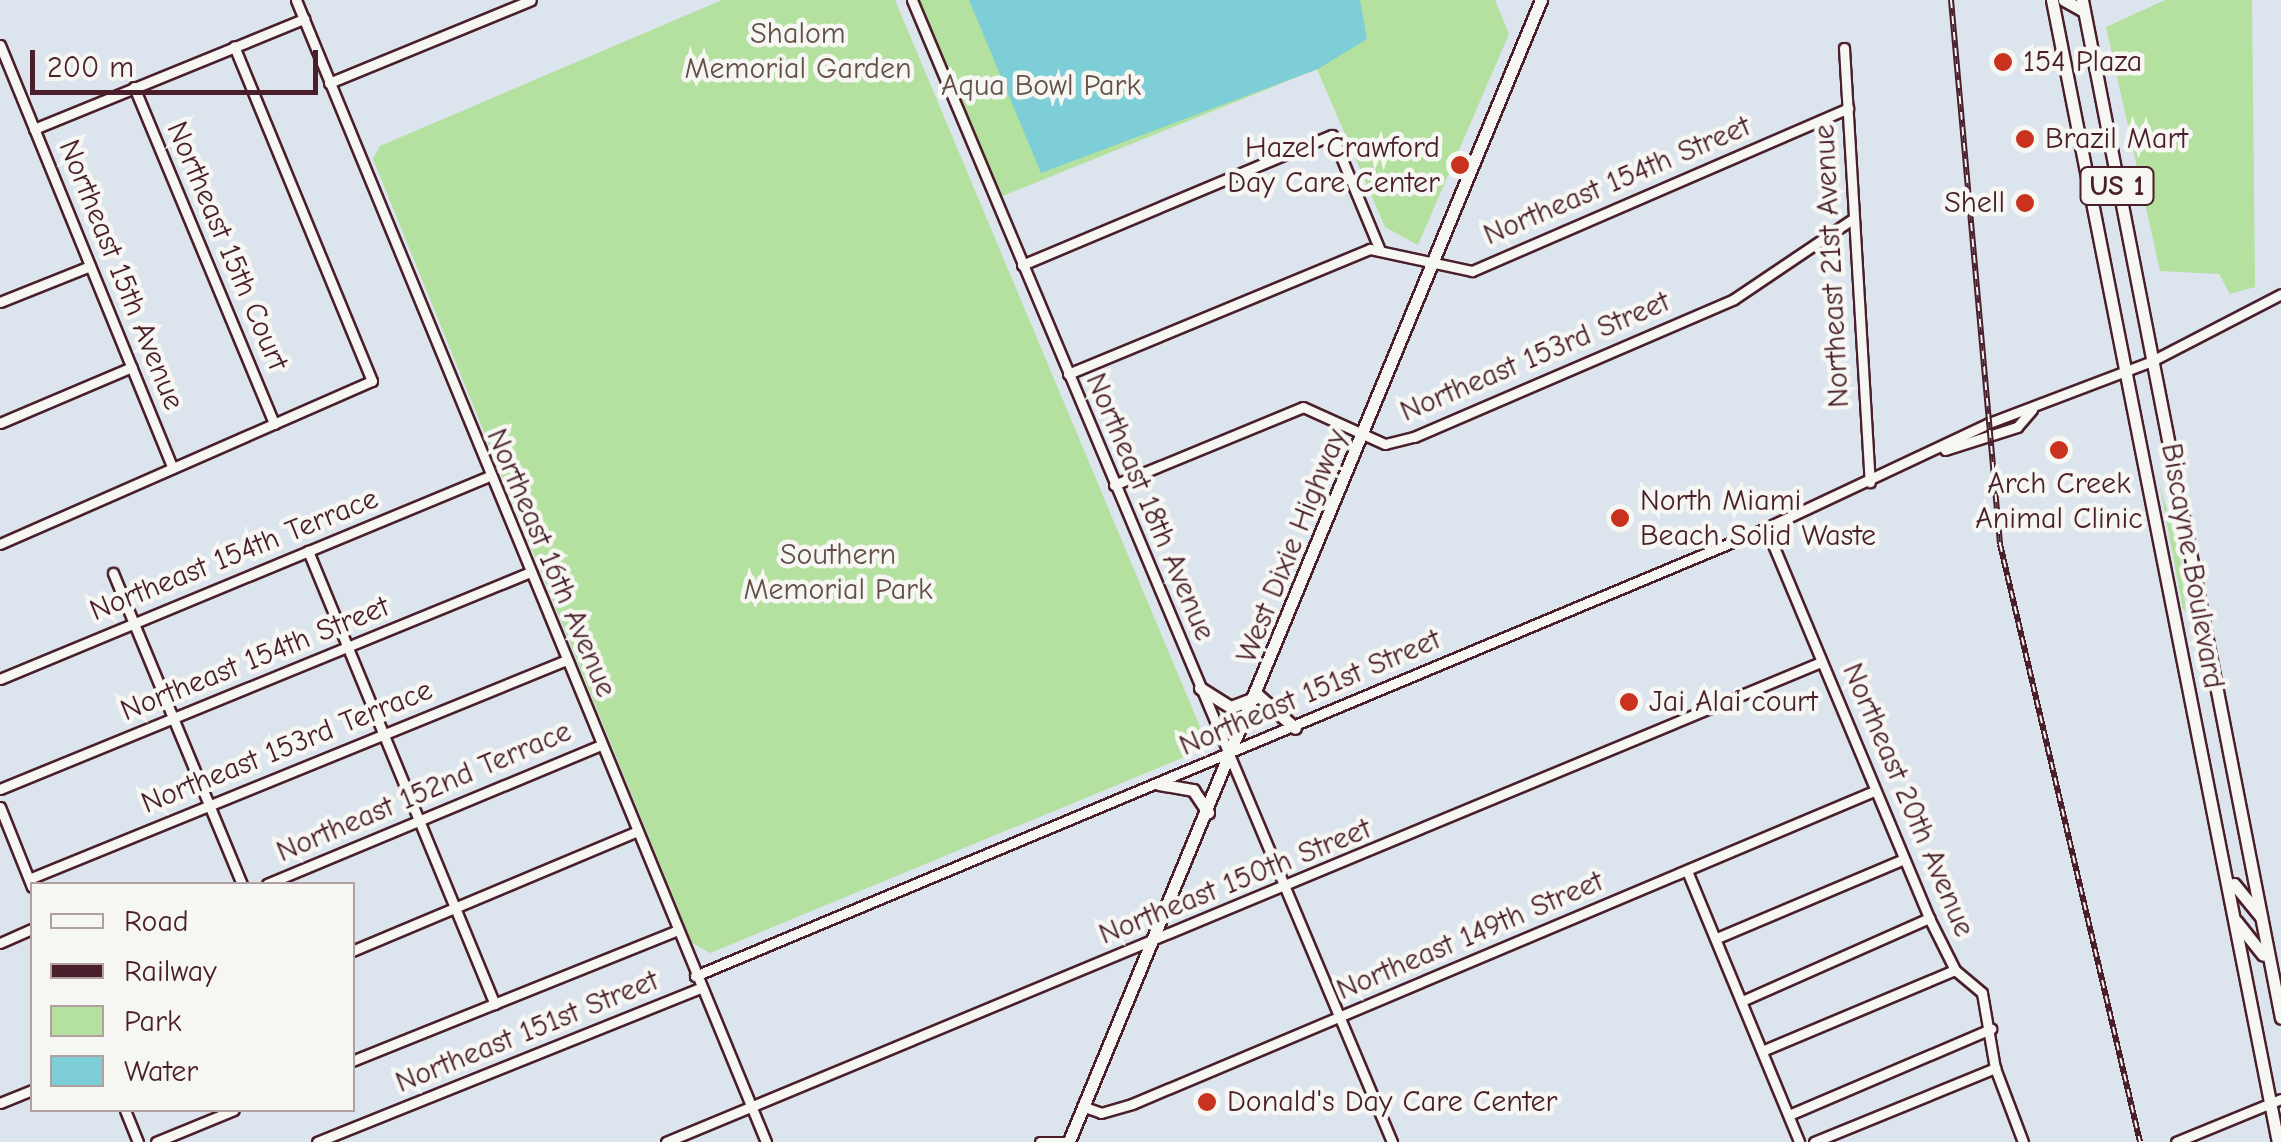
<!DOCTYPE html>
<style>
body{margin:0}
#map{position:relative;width:2281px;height:1142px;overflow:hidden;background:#dce4ee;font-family:"Comic Neue",sans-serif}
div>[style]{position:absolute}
.green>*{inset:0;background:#b4e19f}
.water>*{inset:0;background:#7dced6}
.roads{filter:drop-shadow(2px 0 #4a1f2b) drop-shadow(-2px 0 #4a1f2b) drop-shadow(0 2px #4a1f2b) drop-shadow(0 -2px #4a1f2b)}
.minor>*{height:9px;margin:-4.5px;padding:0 4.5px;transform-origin:4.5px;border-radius:4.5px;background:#f6f6f2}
.major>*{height:11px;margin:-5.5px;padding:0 5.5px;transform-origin:5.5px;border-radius:5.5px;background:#f6f6f2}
.rail>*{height:6px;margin-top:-3px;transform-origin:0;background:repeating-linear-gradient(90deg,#f6f6f2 0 8px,#4a1f2b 0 16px);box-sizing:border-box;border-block:2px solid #4a1f2b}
.dots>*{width:28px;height:28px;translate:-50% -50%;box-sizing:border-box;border:5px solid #f6f6f2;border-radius:50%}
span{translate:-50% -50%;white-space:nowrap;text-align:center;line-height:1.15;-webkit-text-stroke:9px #f6f6f2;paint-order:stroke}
.shield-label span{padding:2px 8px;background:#f6f6f2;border:2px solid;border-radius:8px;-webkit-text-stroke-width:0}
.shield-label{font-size:28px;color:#4a1f2b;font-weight:700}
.park-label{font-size:30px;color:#645048}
.poi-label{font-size:30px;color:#4a1f2b}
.left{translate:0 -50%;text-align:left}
.right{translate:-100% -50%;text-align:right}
.street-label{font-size:30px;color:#4a1f2b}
.legend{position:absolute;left:30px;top:882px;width:325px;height:230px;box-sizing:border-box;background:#f6f6f2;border:2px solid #b1a0a2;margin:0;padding:12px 18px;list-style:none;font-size:30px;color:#4a1f2b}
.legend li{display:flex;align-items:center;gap:20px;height:50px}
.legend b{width:50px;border:2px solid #b1a0a2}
.scale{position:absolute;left:30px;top:50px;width:288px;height:45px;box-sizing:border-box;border:5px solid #4a1f2b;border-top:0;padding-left:12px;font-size:30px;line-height:35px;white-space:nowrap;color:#4a1f2b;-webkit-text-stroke:8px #f6f6f2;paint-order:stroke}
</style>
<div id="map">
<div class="green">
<i style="clip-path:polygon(722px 0,895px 0,1201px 729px,1192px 754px,710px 953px,692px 943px,373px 159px,380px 146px)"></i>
<i style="clip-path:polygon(912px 0,1495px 0,1509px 34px,1418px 245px,1385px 227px,1317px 69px,995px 199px)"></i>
<i style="clip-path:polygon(2165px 0,2252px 0,2255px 287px,2230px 294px,2219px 274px,2160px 271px,2106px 27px)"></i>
<i style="clip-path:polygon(2159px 481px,2180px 557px,2186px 612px,2183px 609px)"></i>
</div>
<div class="water">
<i style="clip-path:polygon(969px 0,1360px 0,1367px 39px,1318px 69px,1041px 173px)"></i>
</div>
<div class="roads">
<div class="minor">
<i style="left:296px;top:0;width:1235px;rotate:67.63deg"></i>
<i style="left:912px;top:0;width:1239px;rotate:67.2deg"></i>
<i style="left:0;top:45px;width:457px;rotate:67.8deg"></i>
<i style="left:1844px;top:48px;width:435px;rotate:86.6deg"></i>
<i style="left:329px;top:83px;width:218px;rotate:-22.3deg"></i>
<i style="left:134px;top:87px;width:365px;rotate:67.4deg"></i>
<i style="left:34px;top:129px;width:292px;rotate:-22.2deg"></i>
<i style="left:1022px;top:265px;width:336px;rotate:-22.8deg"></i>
<i style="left:1332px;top:135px;width:122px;rotate:67.4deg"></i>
<i style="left:0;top:302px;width:97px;rotate:-21.8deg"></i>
<i style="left:1068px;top:374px;width:327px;rotate:-22.5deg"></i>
<i style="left:1370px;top:249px;width:104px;rotate:12.2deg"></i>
<i style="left:1472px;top:271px;width:410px;rotate:-23.4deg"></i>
<i style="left:0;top:423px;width:143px;rotate:-23deg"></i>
<i style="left:1945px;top:450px;width:76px;rotate:-17.7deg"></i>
<i style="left:2017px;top:427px;width:23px;rotate:-49deg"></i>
<i style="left:1114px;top:485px;width:204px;rotate:-22.4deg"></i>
<i style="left:1303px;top:407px;width:90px;rotate:24.3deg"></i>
<i style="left:1385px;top:444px;width:30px;rotate:-14deg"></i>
<i style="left:1414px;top:437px;width:348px;rotate:-23.3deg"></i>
<i style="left:1734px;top:299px;width:141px;rotate:-34deg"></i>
<i style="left:1766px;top:528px;width:423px;rotate:67.3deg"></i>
<i style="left:1929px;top:918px;width:58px;rotate:63.4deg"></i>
<i style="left:1955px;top:970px;width:35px;rotate:40deg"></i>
<i style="left:1982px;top:993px;width:76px;rotate:80.2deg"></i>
<i style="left:1995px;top:1068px;width:79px;rotate:69.3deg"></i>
<i style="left:0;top:544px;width:406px;rotate:-23.7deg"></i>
<i style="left:372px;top:381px;width:362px;rotate:-112.4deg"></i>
<i style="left:308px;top:551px;width:490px;rotate:67.6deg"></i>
<i style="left:113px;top:573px;width:337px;rotate:67.5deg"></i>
<i style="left:0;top:679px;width:527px;rotate:-22.53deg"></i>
<i style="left:0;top:789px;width:570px;rotate:-22.25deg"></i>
<i style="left:0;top:807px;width:86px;rotate:68.2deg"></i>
<i style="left:1687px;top:871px;width:293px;rotate:67.5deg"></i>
<i style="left:29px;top:879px;width:578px;rotate:-22.17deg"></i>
<i style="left:267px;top:884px;width:362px;rotate:-22.6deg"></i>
<i style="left:1717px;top:938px;width:203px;rotate:-22.9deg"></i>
<i style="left:0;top:943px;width:35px;rotate:-24deg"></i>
<i style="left:352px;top:951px;width:307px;rotate:-22.8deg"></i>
<i style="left:695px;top:976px;width:1161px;rotate:-22.7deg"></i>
<i style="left:1766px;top:528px;width:246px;rotate:-25.2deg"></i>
<i style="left:1989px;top:423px;width:174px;rotate:-20.8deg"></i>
<i style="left:2152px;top:361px;width:145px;rotate:-27.4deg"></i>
<i style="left:1742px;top:1001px;width:205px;rotate:-23.9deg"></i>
<i style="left:1762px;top:1051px;width:209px;rotate:-22.8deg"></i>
<i style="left:352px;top:1061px;width:349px;rotate:-21.9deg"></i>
<i style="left:0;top:1103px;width:35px;rotate:-22deg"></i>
<i style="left:1082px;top:1106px;width:20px;rotate:20deg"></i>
<i style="left:1101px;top:1113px;width:32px;rotate:-16deg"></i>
<i style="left:1132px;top:1104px;width:805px;rotate:-22.87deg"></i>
<i style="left:125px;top:1110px;width:35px;rotate:68deg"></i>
<i style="left:1789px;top:1115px;width:220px;rotate:-23.1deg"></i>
<i style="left:156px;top:1142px;width:84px;rotate:-22.3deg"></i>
<i style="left:317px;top:1142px;width:413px;rotate:-21.9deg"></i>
<i style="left:666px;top:1142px;width:1251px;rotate:-22.57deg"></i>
<i style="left:1040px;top:1142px;width:24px"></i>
<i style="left:1814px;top:1142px;width:196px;rotate:-22.2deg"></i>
<i style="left:2176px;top:1142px;width:113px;rotate:-22.3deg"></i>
</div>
<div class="major">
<i style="left:2052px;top:0;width:1164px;rotate:78.81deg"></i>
<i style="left:2064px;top:0;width:23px;rotate:29deg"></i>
<i style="left:2082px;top:0;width:1037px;rotate:78.94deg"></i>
<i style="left:1200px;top:688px;width:36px;rotate:32deg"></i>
<i style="left:1231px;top:707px;width:30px;rotate:-21deg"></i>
<i style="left:1259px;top:696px;width:48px;rotate:41.6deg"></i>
<i style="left:1159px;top:784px;width:35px;rotate:10deg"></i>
<i style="left:1193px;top:790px;width:27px;rotate:56deg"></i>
<i style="left:2234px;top:884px;width:43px;rotate:50.7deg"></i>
<i style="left:2236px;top:921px;width:43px;rotate:51.5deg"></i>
<i style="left:1069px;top:1141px;width:1235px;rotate:-67.53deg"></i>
</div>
</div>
<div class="rail">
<i style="left:1951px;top:0;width:546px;rotate:84.85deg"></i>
<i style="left:2000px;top:544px;width:614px;rotate:76.82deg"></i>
</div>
<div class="dots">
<i style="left:2003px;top:62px;background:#c8321e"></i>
<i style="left:2025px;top:139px;background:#c8321e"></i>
<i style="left:1460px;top:165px;background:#c8321e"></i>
<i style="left:2025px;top:203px;background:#c8321e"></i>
<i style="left:2059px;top:450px;background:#c8321e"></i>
<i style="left:1620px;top:518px;background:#c8321e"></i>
<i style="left:1629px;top:702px;background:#c8321e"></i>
<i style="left:1207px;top:1102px;background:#c8321e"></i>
</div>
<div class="shield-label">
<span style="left:2117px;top:186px">US 1</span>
</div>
<div class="park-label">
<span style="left:798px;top:51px">Shalom<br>Memorial Garden</span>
<span style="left:1041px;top:86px">Aqua Bowl Park</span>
<span style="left:838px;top:572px">Southern<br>Memorial Park</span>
</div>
<div class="poi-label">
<span class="left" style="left:2023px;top:62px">154 Plaza</span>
<span class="left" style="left:2045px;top:139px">Brazil Mart</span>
<span class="right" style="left:1440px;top:165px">Hazel Crawford<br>Day Care Center</span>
<span class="right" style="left:2005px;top:203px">Shell</span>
<span style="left:2059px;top:501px">Arch Creek<br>Animal Clinic</span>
<span class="left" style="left:1640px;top:518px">North Miami<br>Beach Solid Waste</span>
<span class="left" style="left:1649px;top:702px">Jai Alai court</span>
<span class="left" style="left:1227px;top:1102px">Donald's Day Care Center</span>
</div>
<div class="street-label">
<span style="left:1617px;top:181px;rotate:-23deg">Northeast 154th Street</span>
<span style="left:227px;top:246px;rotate:67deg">Northeast 15th Court</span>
<span style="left:1832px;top:266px;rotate:-93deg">Northeast 21st Avenue</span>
<span style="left:121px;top:275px;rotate:68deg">Northeast 15th Avenue</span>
<span style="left:1535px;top:357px;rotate:-23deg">Northeast 153rd Street</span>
<span style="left:1150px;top:507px;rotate:67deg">Northeast 18th Avenue</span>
<span style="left:1292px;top:546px;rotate:-68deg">West Dixie Highway</span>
<span style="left:234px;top:555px;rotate:-22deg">Northeast 154th Terrace</span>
<span style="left:551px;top:563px;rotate:67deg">Northeast 16th Avenue</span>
<span style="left:2192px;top:566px;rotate:80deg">Biscayne Boulevard</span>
<span style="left:255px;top:659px;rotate:-22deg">Northeast 154th Street</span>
<span style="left:1310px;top:693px;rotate:-23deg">Northeast 151st Street</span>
<span style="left:287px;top:747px;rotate:-22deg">Northeast 153rd Terrace</span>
<span style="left:424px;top:792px;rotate:-23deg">Northeast 152nd Terrace</span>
<span style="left:1908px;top:800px;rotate:67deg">Northeast 20th Avenue</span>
<span style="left:1235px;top:882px;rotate:-22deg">Northeast 150th Street</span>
<span style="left:1470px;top:936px;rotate:-23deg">Northeast 149th Street</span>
<span style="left:527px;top:1032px;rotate:-22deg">Northeast 151st Street</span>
</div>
<ul class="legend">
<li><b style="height:12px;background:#f6f6f2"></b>Road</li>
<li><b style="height:12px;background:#4a1f2b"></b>Railway</li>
<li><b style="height:28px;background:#b4e19f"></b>Park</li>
<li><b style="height:28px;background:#7dced6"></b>Water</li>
</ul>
<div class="scale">200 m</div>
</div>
